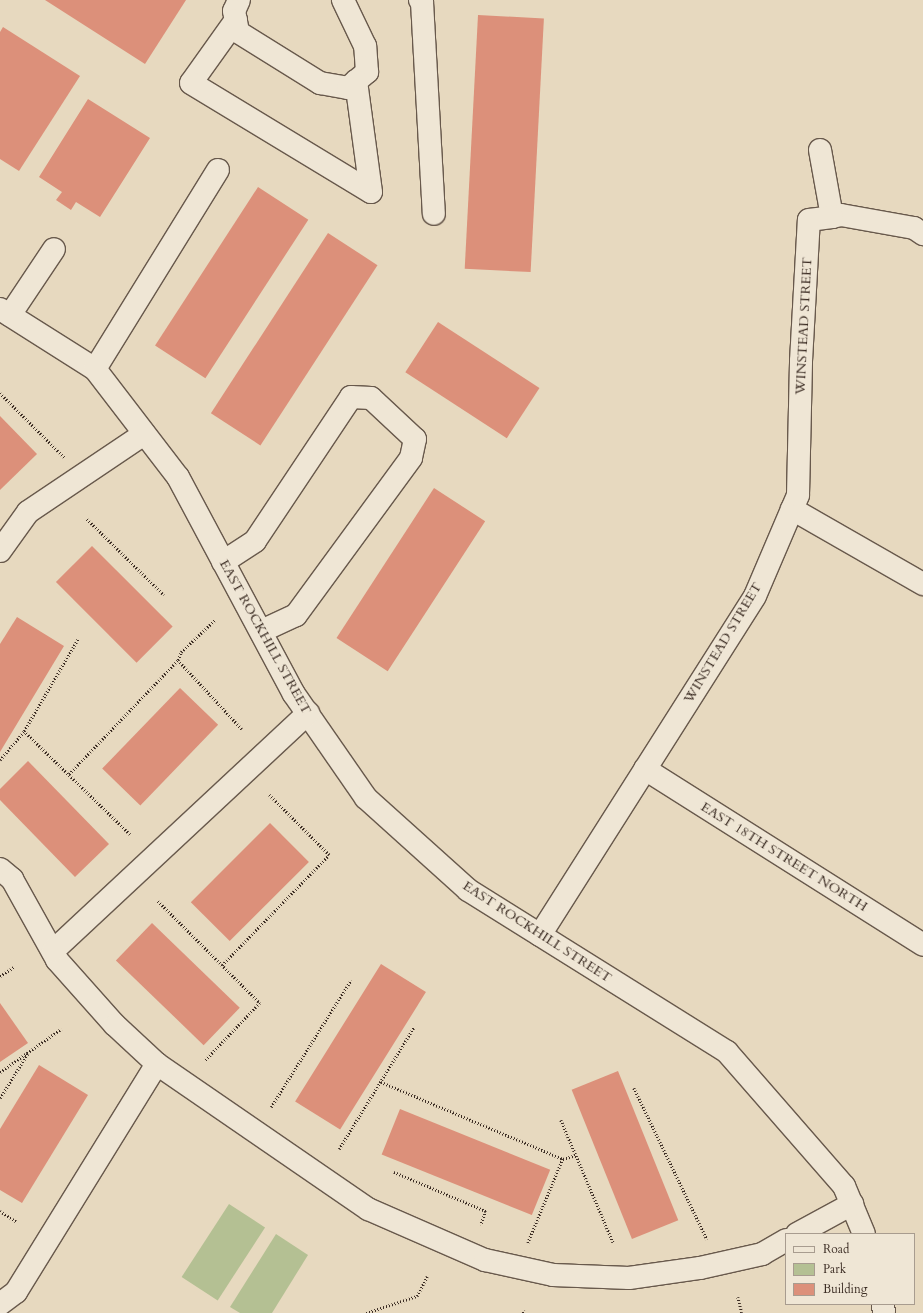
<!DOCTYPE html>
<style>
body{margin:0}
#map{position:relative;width:923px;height:1313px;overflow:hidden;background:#e7d9bf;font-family:Cardo,serif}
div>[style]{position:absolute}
.green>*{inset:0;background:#b4c093;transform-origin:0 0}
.building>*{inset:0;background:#dc907a;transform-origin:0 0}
.path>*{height:2.5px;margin-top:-1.25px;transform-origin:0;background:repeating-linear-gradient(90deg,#3d2e25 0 1px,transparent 0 3px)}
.roads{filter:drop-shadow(1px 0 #68594c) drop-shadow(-1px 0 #68594c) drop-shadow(0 1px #68594c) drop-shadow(0 -1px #68594c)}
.minor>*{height:22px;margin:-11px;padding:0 11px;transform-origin:11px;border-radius:11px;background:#efe6d5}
span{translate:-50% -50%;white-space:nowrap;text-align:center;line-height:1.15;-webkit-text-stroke:3.5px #efe6d5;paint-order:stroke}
.street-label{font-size:14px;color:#3d2e25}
.legend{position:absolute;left:785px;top:1233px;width:130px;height:72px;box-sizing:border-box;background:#efe6d5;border:1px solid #a89c8f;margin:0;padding:5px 7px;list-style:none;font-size:12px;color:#3d2e25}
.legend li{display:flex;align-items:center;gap:8px;height:20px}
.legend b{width:20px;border:1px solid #a89c8f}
</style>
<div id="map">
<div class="green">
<i style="left:229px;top:1204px;width:43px;height:87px;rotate:33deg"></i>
<i style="clip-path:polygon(276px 1234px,308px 1255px,272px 1313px,240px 1313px,230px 1307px)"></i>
</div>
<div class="building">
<i style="clip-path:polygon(45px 0,186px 0,145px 64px)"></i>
<i style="left:478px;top:15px;width:66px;height:254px;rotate:3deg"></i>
<i style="clip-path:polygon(3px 27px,80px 76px,19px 171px,0 159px,0 32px)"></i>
<i style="clip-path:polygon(88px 99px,150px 138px,100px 217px,76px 202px,71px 210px,56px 200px,62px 192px,39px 177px)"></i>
<i style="left:258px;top:187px;width:60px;height:189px;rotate:33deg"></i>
<i style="left:328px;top:233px;width:59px;height:215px;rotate:33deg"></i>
<i style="left:438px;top:322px;width:121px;height:60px;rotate:33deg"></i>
<i style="clip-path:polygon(0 416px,37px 454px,0 490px)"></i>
<i style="left:434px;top:488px;width:61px;height:179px;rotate:33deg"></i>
<i style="left:92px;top:546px;width:114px;height:51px;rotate:45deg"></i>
<i style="clip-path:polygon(17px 617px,64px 646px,0 752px,0 644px)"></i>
<i style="left:180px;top:688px;width:53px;height:112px;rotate:44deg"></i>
<i style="clip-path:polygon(28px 761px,109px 844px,75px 877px,0 800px,0 789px)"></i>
<i style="left:270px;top:823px;width:55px;height:112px;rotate:45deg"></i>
<i style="left:152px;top:923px;width:122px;height:52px;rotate:44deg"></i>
<i style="left:381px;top:964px;width:53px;height:162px;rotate:32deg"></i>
<i style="clip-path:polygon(0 1003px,28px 1043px,0 1062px)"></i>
<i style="clip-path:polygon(39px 1065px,88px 1095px,22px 1203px,0 1190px,0 1129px)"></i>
<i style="left:618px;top:1071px;width:161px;height:50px;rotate:68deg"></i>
<i style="left:400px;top:1109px;width:162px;height:49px;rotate:22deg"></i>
</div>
<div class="path">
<i style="left:0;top:393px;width:91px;rotate:45deg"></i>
<i style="left:87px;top:519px;width:108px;rotate:44.6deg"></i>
<i style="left:178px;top:660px;width:94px;rotate:47.2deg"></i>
<i style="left:24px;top:731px;width:148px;rotate:44.2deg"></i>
<i style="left:0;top:760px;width:38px;rotate:-50deg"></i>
<i style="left:24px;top:731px;width:107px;rotate:-59.6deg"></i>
<i style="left:69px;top:774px;width:158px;rotate:-46.3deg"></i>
<i style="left:178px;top:660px;width:9px;rotate:-69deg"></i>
<i style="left:181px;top:652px;width:47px;rotate:-43.3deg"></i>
<i style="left:158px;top:901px;width:144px;rotate:45deg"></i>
<i style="left:260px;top:1003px;width:80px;rotate:133.5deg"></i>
<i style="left:222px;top:965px;width:153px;rotate:-45.8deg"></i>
<i style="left:329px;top:855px;width:86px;rotate:-135deg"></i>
<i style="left:0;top:976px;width:17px;rotate:-33deg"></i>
<i style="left:0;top:1072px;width:75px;rotate:-35.2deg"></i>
<i style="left:381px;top:1082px;width:198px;rotate:22.9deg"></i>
<i style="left:563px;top:1159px;width:91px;rotate:112.6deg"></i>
<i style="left:634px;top:1088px;width:168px;rotate:64.2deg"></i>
<i style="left:0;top:1098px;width:53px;rotate:-58.1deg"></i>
<i style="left:271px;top:1107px;width:150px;rotate:-57.8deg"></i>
<i style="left:561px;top:1120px;width:133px;rotate:66.9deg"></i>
<i style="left:339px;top:1149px;width:143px;rotate:-58.4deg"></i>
<i style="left:563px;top:1159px;width:14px;rotate:-17deg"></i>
<i style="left:394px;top:1172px;width:100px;rotate:23deg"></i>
<i style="left:486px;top:1211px;width:15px;rotate:110deg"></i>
<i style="left:0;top:1211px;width:20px;rotate:33deg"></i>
<i style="left:738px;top:1297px;width:16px;rotate:76deg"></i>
<i style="left:366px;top:1313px;width:54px;rotate:-18.4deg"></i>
<i style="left:417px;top:1296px;width:22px;rotate:-63deg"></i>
<i style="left:523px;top:1313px;width:3px;rotate:-72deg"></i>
</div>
<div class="roads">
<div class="minor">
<i style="left:239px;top:0;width:12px;rotate:114deg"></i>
<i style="left:234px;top:11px;width:21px;rotate:79deg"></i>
<i style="left:238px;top:32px;width:97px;rotate:31.9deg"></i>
<i style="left:320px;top:83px;width:28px;rotate:10deg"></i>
<i style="left:348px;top:88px;width:25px;rotate:-40deg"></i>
<i style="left:367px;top:72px;width:26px;rotate:-94deg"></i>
<i style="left:365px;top:46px;width:51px;rotate:-115.6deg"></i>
<i style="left:420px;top:0;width:3px;rotate:45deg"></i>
<i style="left:422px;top:2px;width:212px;rotate:86.8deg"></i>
<i style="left:236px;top:20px;width:77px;rotate:125.5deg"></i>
<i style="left:191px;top:83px;width:210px;rotate:31.2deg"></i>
<i style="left:371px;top:192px;width:112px;rotate:-97.7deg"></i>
<i style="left:820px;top:150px;width:68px;rotate:79.8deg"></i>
<i style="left:832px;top:217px;width:9px;rotate:-13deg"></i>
<i style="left:841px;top:215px;width:74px;rotate:10.1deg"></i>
<i style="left:914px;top:228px;width:11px;rotate:34deg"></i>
<i style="left:0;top:309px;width:112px;rotate:32.3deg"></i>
<i style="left:95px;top:369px;width:136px;rotate:52.5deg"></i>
<i style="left:178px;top:477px;width:246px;rotate:61.9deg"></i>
<i style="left:294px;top:694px;width:126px;rotate:55.3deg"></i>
<i style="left:366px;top:798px;width:137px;rotate:42deg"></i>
<i style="left:468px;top:890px;width:305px;rotate:32deg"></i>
<i style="left:727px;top:1052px;width:178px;rotate:48.9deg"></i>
<i style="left:844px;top:1186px;width:52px;rotate:67.4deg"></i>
<i style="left:10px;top:315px;width:79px;rotate:-56.3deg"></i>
<i style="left:95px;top:369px;width:234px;rotate:-58.3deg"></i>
<i style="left:792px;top:509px;width:151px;rotate:29.8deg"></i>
<i style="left:0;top:551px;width:48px;rotate:-54.3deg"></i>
<i style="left:28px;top:512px;width:140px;rotate:-33.9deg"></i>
<i style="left:223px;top:562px;width:38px;rotate:-33deg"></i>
<i style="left:255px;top:541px;width:173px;rotate:-56.3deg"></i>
<i style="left:351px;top:397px;width:20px;rotate:3deg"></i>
<i style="left:371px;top:398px;width:60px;rotate:43deg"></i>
<i style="left:415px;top:439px;width:19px;rotate:102deg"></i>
<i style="left:411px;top:458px;width:195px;rotate:126.2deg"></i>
<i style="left:296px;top:615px;width:38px;rotate:155deg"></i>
<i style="left:645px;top:769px;width:329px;rotate:32.3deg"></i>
<i style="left:0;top:869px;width:16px;rotate:40deg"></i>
<i style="left:12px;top:879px;width:93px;rotate:60.9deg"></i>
<i style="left:57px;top:960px;width:87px;rotate:48.3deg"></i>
<i style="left:115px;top:1025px;width:57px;rotate:42.9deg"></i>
<i style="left:157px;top:1064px;width:256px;rotate:34.5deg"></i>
<i style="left:368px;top:1209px;width:128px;rotate:23.6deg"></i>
<i style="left:485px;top:1260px;width:70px;rotate:12.4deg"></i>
<i style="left:553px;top:1275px;width:76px;rotate:2.3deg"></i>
<i style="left:629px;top:1278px;width:72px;rotate:-8deg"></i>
<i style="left:700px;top:1268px;width:64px;rotate:-12.7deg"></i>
<i style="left:762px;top:1254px;width:28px;rotate:-30deg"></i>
<i style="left:540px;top:935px;width:401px;rotate:-57.6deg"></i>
<i style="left:755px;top:596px;width:110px;rotate:-66.9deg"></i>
<i style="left:798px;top:495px;width:134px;rotate:-88.7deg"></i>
<i style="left:801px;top:361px;width:141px;rotate:-86.8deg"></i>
<i style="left:809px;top:220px;width:23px;rotate:-7deg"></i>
<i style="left:53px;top:951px;width:349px;rotate:-43deg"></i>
<i style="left:797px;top:1234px;width:63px;rotate:-28.6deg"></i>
<i style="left:0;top:1304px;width:20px;rotate:-37deg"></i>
<i style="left:16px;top:1292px;width:268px;rotate:-58.3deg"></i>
<i style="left:883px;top:1304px;width:9px;rotate:84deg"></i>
</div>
</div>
<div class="street-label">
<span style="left:804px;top:326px;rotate:-87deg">WINSTEAD STREET</span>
<span style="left:265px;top:637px;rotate:61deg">EAST ROCKHILL STREET</span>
<span style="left:723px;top:643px;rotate:-59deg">WINSTEAD STREET</span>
<span style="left:784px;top:857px;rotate:32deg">EAST 18TH STREET NORTH</span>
<span style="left:537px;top:932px;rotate:33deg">EAST ROCKHILL STREET</span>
</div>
<ul class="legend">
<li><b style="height:5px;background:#efe6d5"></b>Road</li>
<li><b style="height:11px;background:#b4c093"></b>Park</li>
<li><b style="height:11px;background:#dc907a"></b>Building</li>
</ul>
</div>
